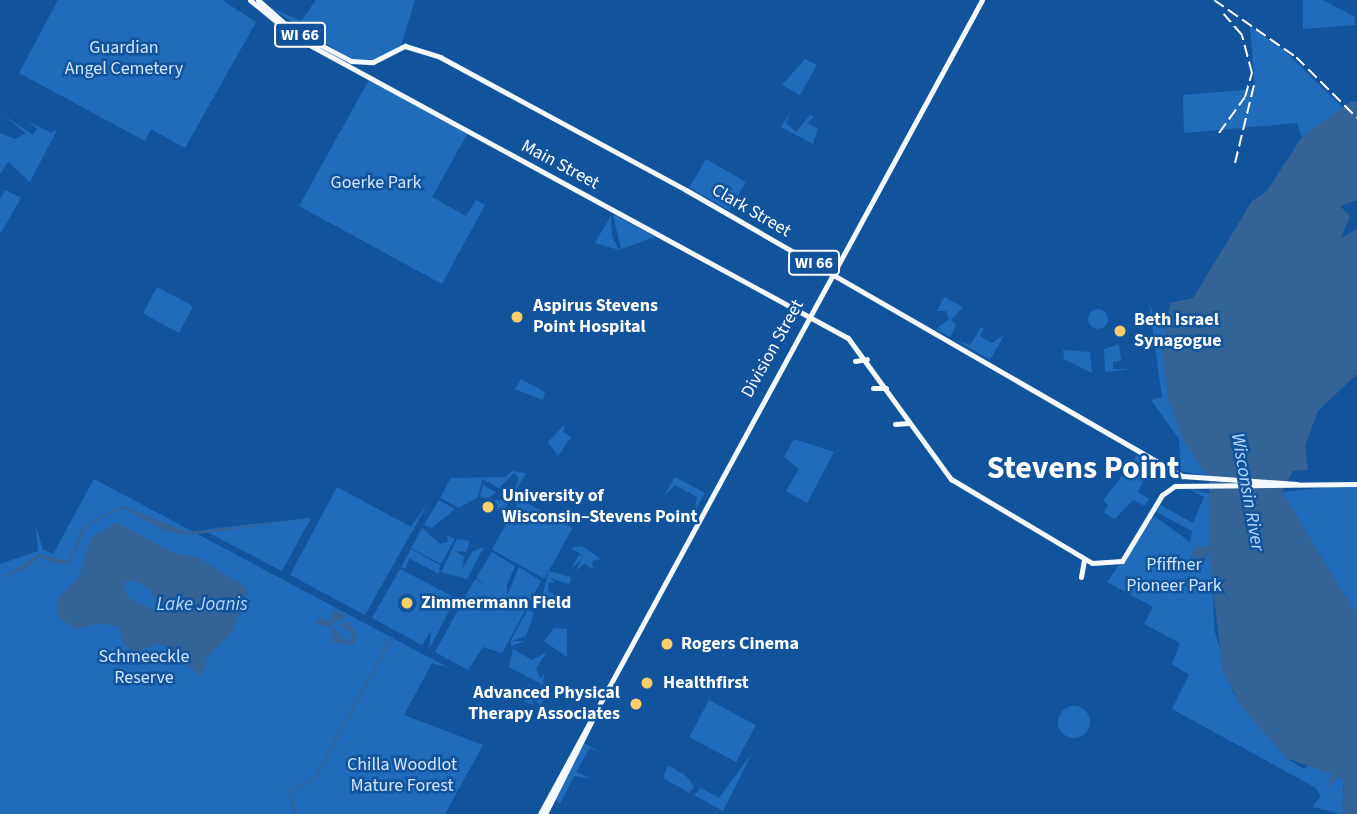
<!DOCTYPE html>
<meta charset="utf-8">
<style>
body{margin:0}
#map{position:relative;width:1357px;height:814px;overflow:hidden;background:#12549c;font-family:"Source Sans 3",sans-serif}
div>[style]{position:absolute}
.green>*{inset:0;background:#206cba;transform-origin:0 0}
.round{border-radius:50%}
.water>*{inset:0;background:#336397}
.stream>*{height:2px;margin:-1px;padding:0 1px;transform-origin:1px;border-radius:1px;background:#336397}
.major>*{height:5px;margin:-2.5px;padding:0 2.5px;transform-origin:2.5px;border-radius:2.5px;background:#f4f9ff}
.rail>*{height:2px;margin-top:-1px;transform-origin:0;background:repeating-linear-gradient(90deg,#fff 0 12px,transparent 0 17px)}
.dots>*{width:19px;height:19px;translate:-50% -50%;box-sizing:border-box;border:4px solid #12549c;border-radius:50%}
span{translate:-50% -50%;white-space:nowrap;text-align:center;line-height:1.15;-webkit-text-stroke:5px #12549c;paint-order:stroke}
.shield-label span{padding:2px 5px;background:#12549c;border:2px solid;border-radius:5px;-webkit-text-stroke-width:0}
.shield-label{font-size:16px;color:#fff;font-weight:700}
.park-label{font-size:18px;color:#cfe6fe}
.street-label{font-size:18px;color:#fff}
.poi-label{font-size:18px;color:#fff;font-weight:700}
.left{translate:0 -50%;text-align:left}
.right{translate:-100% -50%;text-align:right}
.water-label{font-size:19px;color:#b3d7fb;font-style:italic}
.town-label{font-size:32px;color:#fff;font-weight:700}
</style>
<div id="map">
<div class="green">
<i style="clip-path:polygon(58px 0,222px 0,256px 22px,185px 148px,151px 129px,145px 141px,19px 73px)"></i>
<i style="clip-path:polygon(316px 0,415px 0,401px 46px,373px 60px,350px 59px,269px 7px,301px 21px)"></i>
<i style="clip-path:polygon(1303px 0,1323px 0,1355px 17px,1355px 25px,1303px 29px)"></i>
<i style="clip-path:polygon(1250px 26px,1285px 51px,1345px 110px,1302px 137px,1297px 123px,1184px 133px,1183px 95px,1255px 89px)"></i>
<i style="clip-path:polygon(805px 59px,817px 65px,800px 95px,782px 85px)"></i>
<i style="clip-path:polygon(370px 78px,469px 131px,432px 197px,466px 216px,476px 200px,485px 205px,442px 284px,299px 206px)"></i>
<i style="clip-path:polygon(790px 112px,786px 123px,796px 132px,810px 115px,814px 117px,807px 123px,818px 129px,813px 144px,781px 127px)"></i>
<i style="clip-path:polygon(0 113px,33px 135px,37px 129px,28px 121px,51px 133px,57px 130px,30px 182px,8px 162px,0 174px,0 133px,15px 139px,26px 133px)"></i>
<i style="left:706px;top:159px;width:46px;height:33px;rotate:30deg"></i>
<i style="clip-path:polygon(5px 190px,21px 198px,0 234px,0 199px)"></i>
<i style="clip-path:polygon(611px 215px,612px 236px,619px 250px,595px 243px)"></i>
<i style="clip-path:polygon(613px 215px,615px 215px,655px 237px,621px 249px)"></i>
<i style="left:157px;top:287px;width:41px;height:30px;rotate:28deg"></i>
<i style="clip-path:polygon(944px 297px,963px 307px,951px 320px,956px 325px,950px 337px,936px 329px,949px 319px,946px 311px,937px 311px)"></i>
<i style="clip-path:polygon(1149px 303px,1154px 317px,1165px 316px,1168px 399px,1208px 476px,1181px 471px,1179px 439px,1151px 400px,1162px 397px)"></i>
<i class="round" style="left:1088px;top:309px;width:20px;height:20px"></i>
<i style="clip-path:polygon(981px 327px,984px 329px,980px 336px,992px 343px,1004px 335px,990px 360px,958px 341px,970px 345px)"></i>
<i style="clip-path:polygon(1119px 344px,1121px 360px,1113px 362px,1113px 369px,1130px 369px,1105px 372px,1104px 349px)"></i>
<i style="clip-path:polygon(1063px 350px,1090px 352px,1092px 373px,1064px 359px)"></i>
<i style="clip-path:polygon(521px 379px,545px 392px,543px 400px,515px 389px)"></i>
<i style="clip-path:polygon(565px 424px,563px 432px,571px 437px,558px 456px,548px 442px)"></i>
<i style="clip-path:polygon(794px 439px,834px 452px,807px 503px,786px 491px,799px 469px,784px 457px)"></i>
<i style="clip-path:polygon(1137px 455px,1147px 462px,1135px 471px,1145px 478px,1138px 492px,1149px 499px,1145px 506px,1133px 500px,1115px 519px,1104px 513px,1108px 505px,1103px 501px)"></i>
<i style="clip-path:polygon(511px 471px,526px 473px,513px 495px,519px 478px,514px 473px,499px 488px,482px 479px,478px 497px,459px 508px,440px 498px,451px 478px,506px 477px)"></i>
<i style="clip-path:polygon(675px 477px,705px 493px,695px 510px,697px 497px,675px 485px,664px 496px)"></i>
<i style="clip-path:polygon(94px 479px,449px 668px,432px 663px,404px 715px,483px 745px,445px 814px,0 814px,0 564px,38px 551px,36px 526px,43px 550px,53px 554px)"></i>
<i style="clip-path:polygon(1357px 484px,1357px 615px,1282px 492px)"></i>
<i style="clip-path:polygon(483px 485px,496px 492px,488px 499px,510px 501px,505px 509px,485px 511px,490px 502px,480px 496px)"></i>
<i style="clip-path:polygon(337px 487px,411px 527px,428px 503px,365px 615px,290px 575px)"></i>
<i style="clip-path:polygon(1187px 488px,1211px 494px,1214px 629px,1233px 693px,1286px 758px,1304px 769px,1312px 762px,1344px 780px,1342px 814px,1312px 807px,1321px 796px,1316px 788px,1172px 709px,1189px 675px,1172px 664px,1180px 643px,1144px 624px,1153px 607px,1107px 582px,1154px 516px,1190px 542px,1192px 531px,1156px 512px,1160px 505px,1193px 523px,1204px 497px)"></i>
<i style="left:520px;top:499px;width:60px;height:58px;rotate:29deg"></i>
<i style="clip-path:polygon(439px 500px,455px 509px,432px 528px,424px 525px)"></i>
<i style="clip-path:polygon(311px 518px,282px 571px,207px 532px,208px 529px)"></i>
<i style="clip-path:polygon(422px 528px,440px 544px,448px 542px,447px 535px,455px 539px,441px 564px,411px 548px)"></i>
<i style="clip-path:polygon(457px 539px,470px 541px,466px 552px,454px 551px,464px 556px,462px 569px,473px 551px,484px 547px,467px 579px,441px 572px)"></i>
<i style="clip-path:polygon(582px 546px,601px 559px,592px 561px,593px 569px,585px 564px,576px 570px,582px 558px,571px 569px,579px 555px,585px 557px,571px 548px)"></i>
<i style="clip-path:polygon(411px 549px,440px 565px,439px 574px,409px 558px,406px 569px,401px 567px)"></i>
<i style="clip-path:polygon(492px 552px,515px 566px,507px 584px,507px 596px,519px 567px,541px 581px,502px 653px,483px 647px,468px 670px,435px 652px,475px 579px,486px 586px,476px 578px)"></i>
<i style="clip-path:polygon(400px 569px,456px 598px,429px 649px,431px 631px,422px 645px,372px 618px)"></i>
<i style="clip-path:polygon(549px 571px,571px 577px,569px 584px,549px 578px,555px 582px,548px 583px,548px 591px,562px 599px,542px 597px)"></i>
<i style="clip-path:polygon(528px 609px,534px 613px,526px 636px,512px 641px,525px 641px,511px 646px,511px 640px)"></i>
<i style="clip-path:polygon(554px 628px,567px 629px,567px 657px,544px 641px)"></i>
<i style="clip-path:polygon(513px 649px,532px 660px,547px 652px,536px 669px,540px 678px,544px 674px,543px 685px,509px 667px)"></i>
<i style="clip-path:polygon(529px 684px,529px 695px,534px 687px,543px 692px,551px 684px,540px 706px,532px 695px,533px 705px,521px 699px)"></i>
<i style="left:709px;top:700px;width:53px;height:42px;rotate:28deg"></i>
<i class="round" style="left:1058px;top:706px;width:32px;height:32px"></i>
<i style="clip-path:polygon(584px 743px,600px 752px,590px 748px,576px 772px,591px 779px,574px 776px,560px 804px,555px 799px)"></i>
<i style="clip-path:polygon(752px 753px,723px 811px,694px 795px,701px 788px,719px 798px)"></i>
<i style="clip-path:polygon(668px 765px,686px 776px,694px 786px,690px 793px,663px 778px)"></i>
</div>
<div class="water">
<i style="clip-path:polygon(1352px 101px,1357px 102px,1357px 200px,1340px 206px,1350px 216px,1341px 238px,1357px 229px,1357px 374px,1318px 411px,1305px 446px,1308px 470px,1293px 471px,1282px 492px,1357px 615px,1357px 814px,1342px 814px,1344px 780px,1338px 777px,1327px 788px,1331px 774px,1286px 758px,1240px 705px,1222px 668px,1209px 553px,1203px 563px,1191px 556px,1195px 546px,1209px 547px,1209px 479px,1182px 438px,1168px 399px,1162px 349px,1170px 303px,1193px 298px,1252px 201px,1266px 192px,1302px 137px)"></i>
<i style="clip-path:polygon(123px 506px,187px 532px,310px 519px,189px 535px,165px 531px,123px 508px,88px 525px,69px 564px,57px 564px,39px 557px,25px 569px,0 579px,39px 554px,68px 561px,84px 525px)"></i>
<i style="clip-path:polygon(evenodd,116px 522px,176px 554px,198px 557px,248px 589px,232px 633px,207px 658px,202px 677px,160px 643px,137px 652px,124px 646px,119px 627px,99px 623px,76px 630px,57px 616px,57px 600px,79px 577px,91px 538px,116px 522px,134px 580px,151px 590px,162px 614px,127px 597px,124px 583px,134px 580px)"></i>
<i style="clip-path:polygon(333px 610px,348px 616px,330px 625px,349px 643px,352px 634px,339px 624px,350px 622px,357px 636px,354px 645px,333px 643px,331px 628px,315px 623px,319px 618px,331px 622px)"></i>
</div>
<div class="stream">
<i style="left:295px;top:814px;width:23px;rotate:-103deg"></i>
<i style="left:290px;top:792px;width:29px;rotate:-29deg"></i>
<i style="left:315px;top:778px;width:161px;rotate:-61.4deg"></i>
</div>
<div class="major">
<i style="left:250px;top:0;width:58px;rotate:39.4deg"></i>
<i style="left:295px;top:37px;width:630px;rotate:28.56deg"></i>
<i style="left:848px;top:338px;width:175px;rotate:53.9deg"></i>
<i style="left:951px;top:479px;width:164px;rotate:30.8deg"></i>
<i style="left:1092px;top:563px;width:30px;rotate:-4deg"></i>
<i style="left:1122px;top:561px;width:77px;rotate:-58.8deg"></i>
<i style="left:1162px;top:495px;width:16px;rotate:-35deg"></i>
<i style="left:1175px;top:486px;width:182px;rotate:-0.6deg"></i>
<i style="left:258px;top:0;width:45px;rotate:41.4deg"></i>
<i style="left:292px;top:30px;width:67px;rotate:27.7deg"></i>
<i style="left:351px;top:61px;width:22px;rotate:3deg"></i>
<i style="left:373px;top:62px;width:36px;rotate:-27deg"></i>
<i style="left:405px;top:46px;width:37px;rotate:17deg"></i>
<i style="left:440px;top:57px;width:280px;rotate:28.4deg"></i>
<i style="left:686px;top:190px;width:573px;rotate:29.97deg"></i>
<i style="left:1182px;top:476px;width:115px;rotate:4deg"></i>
<i style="left:855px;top:361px;width:12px;rotate:-9deg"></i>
<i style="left:873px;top:388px;width:13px"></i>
<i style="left:895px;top:424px;width:14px;rotate:-4deg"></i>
<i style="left:1081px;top:577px;width:17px;rotate:-80deg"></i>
<i style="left:540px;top:814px;width:926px;rotate:-61.5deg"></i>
<i style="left:545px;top:814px;width:107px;rotate:-63.4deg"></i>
</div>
<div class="rail">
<i style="left:1214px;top:0;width:100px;rotate:34.8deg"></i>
<i style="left:1296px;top:57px;width:86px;rotate:45deg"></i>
<i style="left:1219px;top:133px;width:44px;rotate:-54.2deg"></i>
<i style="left:1245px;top:97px;width:25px;rotate:-74deg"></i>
<i style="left:1252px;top:73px;width:39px;rotate:-105deg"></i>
<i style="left:1242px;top:35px;width:28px;rotate:-131deg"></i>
<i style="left:1235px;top:163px;width:80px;rotate:-76.3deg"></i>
</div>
<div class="dots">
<i style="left:517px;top:317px;background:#ffce6a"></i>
<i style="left:1120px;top:331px;background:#ffce6a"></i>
<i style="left:488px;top:507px;background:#ffce6a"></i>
<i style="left:407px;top:603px;background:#ffce6a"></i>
<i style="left:667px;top:644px;background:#ffce6a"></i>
<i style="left:647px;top:683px;background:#ffce6a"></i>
<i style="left:636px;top:704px;background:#ffce6a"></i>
</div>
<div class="shield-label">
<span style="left:300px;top:35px">WI 66</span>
<span style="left:814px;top:263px">WI 66</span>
</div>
<div class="park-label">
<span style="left:124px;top:59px">Guardian<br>Angel Cemetery</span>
<span style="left:376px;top:183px">Goerke Park</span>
<span style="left:1174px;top:576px">Pfiffner<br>Pioneer Park</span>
<span style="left:144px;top:668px">Schmeeckle<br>Reserve</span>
<span style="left:402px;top:776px">Chilla Woodlot<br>Mature Forest</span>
</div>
<div class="street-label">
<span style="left:560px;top:165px;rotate:28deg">Main Street</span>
<span style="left:751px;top:211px;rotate:30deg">Clark Street</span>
<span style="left:773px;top:349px;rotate:-61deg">Division Street</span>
</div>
<div class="poi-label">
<span class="left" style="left:533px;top:317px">Aspirus Stevens<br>Point Hospital</span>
<span class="left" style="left:1134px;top:331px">Beth Israel<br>Synagogue</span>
<span class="left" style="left:502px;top:507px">University of<br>Wisconsin–Stevens Point</span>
<span class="left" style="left:421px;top:603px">Zimmermann Field</span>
<span class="left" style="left:681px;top:644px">Rogers Cinema</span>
<span class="left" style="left:663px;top:683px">Healthfirst</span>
<span class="right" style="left:620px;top:704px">Advanced Physical<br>Therapy Associates</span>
</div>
<div class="water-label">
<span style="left:1247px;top:492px;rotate:80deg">Wisconsin River</span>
<span style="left:202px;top:605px">Lake Joanis</span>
</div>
<div class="town-label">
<span style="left:1083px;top:468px">Stevens Point</span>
</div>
</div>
